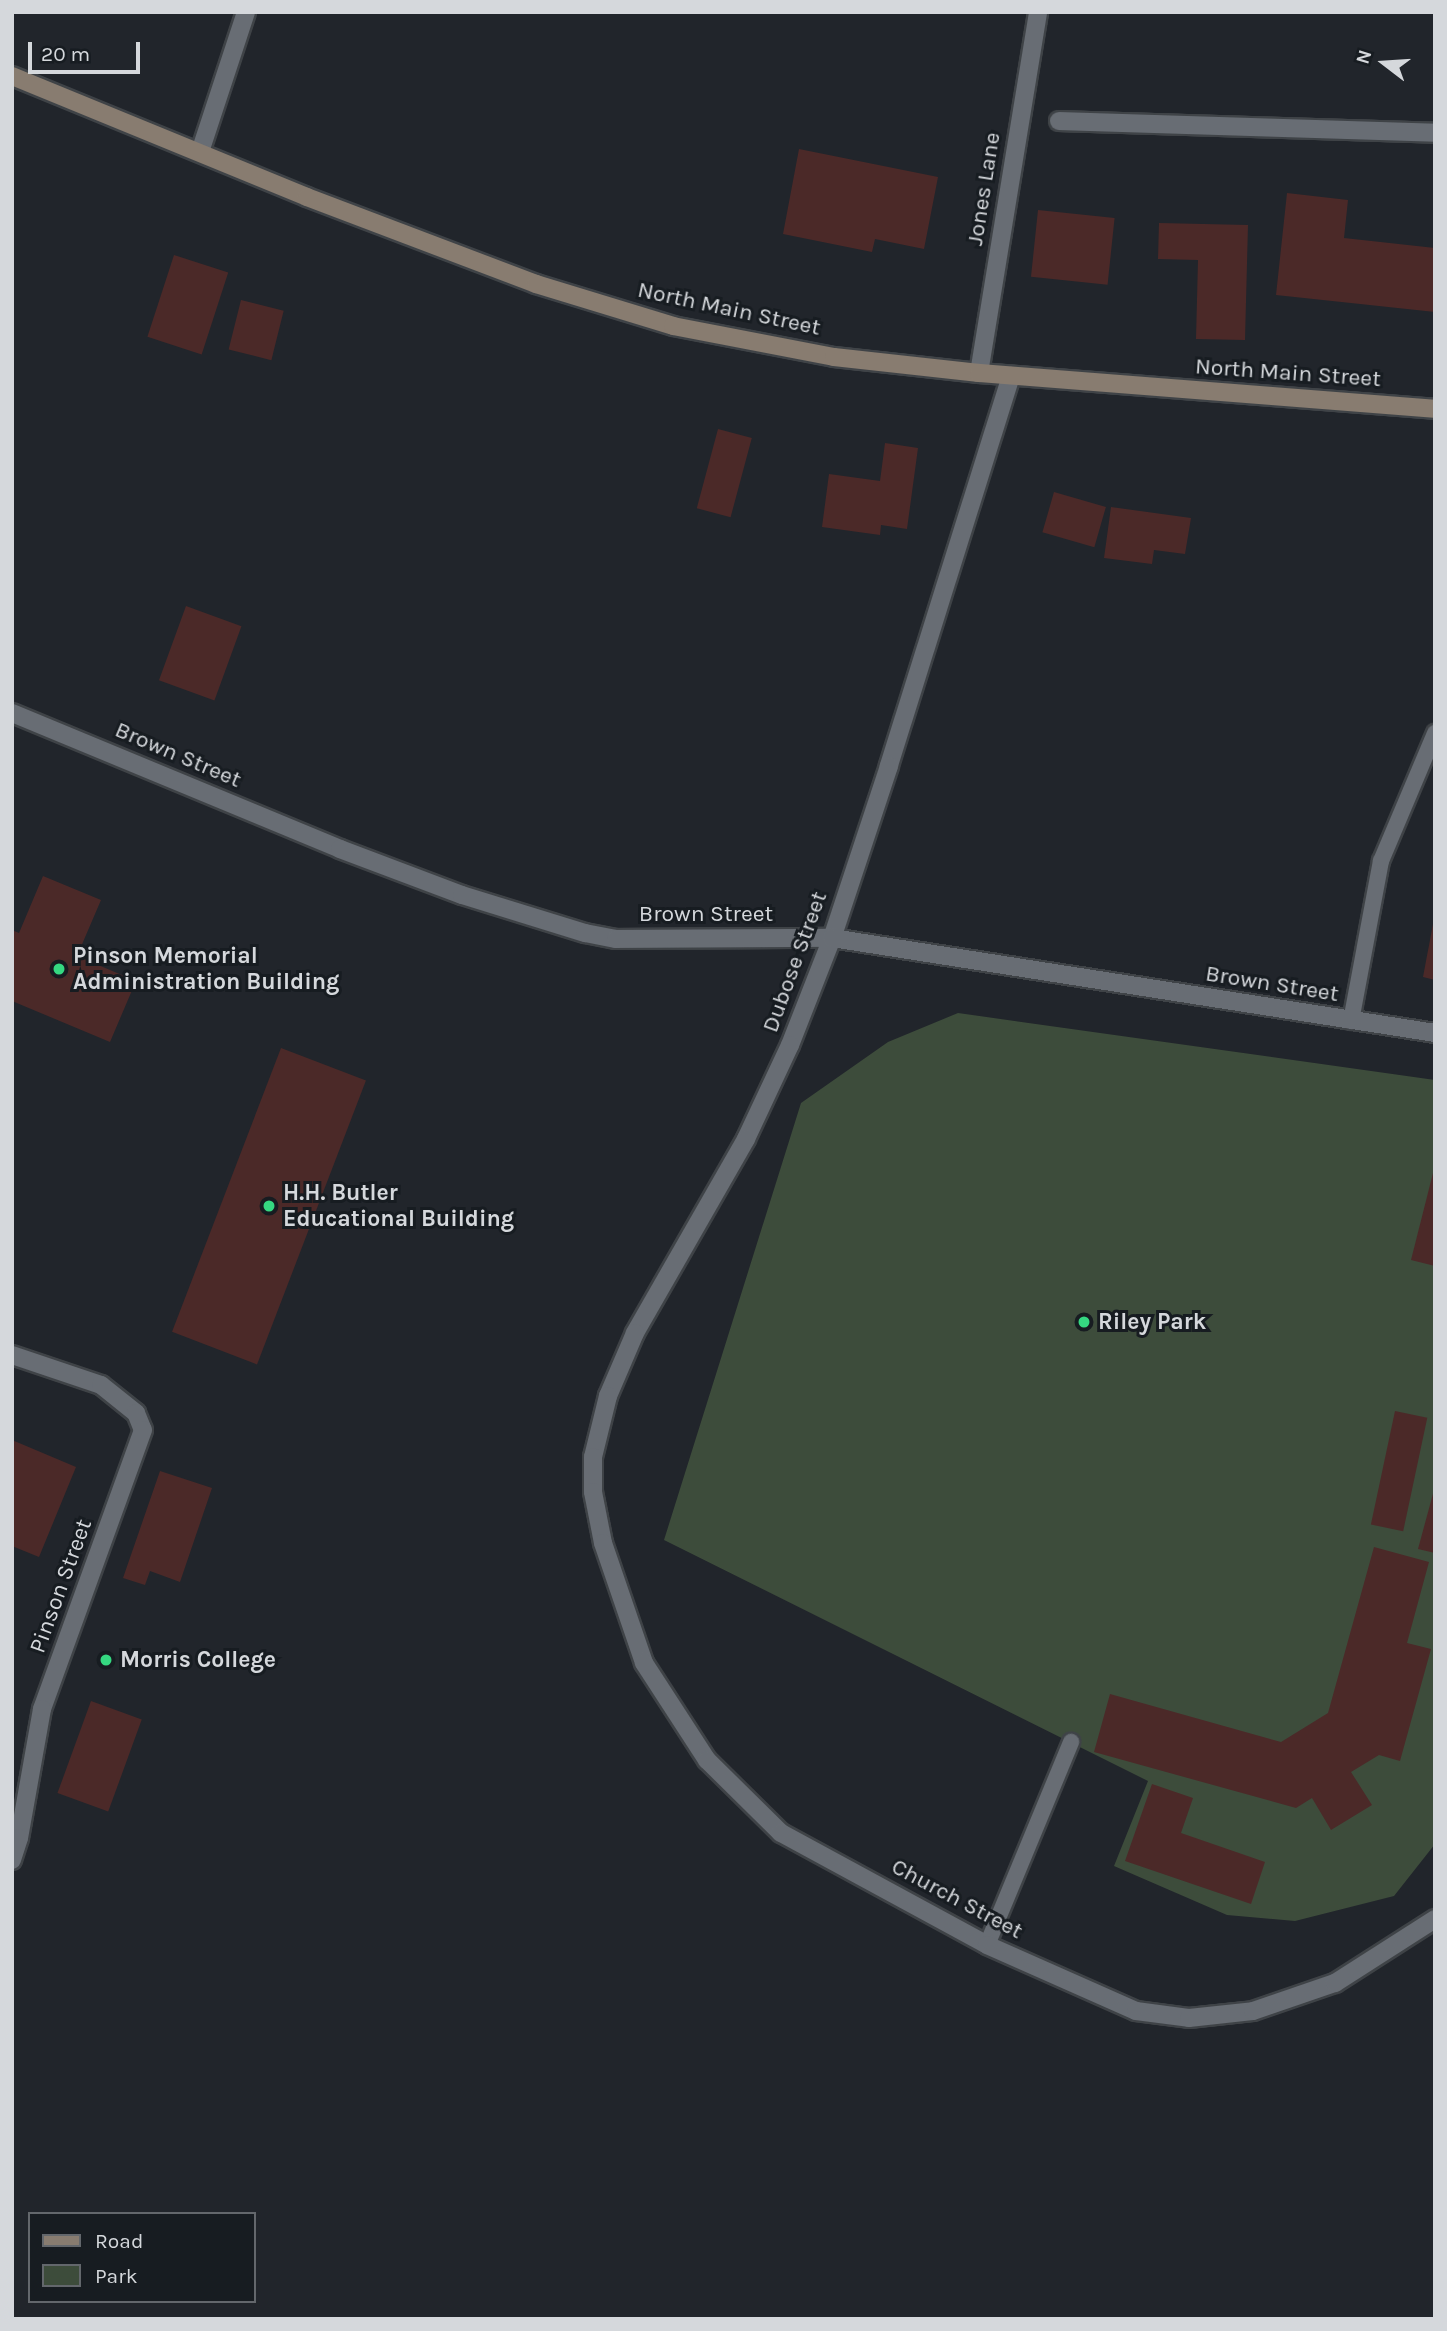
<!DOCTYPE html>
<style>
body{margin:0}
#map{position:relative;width:1447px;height:2331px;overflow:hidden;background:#21252b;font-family:Karla,sans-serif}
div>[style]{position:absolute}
.green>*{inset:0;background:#3d4c3b}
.building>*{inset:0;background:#4b2928;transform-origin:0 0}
.roads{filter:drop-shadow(2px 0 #3f4347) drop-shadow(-2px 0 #3f4347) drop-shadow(0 2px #3f4347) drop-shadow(0 -2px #3f4347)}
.service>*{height:16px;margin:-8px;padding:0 8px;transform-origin:8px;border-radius:8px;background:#686d74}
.minor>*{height:18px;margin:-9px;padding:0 9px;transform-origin:9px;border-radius:9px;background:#686d74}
.secondary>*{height:18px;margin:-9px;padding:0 9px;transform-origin:9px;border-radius:9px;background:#887c70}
.dots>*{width:19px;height:19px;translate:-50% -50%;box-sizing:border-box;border:4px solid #171c21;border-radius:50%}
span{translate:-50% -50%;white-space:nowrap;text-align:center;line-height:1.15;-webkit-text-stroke:6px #171c21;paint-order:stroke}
.street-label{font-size:23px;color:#d5d8dc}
.poi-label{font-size:23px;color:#d5d8dc;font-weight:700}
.left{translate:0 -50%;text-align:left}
.frame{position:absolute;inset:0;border:14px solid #d5d8dc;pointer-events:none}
.legend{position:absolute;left:28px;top:2212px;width:228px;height:91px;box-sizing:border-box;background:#171c21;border:2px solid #63676c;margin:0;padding:9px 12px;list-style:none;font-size:21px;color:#d5d8dc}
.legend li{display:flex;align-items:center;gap:14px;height:35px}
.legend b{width:35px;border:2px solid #63676c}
.north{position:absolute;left:1349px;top:28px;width:70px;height:70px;-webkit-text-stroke:5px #171c21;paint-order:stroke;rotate:287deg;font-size:19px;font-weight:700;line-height:28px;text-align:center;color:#d5d8dc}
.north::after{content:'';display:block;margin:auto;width:24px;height:32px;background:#d5d8dc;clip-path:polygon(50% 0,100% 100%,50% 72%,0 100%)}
.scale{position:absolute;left:28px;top:42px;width:112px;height:32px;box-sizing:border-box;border:4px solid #d5d8dc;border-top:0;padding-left:9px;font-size:21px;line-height:24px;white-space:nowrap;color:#d5d8dc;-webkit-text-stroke:5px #171c21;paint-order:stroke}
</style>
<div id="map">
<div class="green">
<i style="clip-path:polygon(958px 1013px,1435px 1080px,1435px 1844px,1394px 1896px,1295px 1921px,1227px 1915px,1114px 1866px,1148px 1781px,664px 1540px,801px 1103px,888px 1042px)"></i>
</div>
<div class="building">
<i style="clip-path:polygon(799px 149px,938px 177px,924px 249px,875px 239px,872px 252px,783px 234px)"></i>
<i style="clip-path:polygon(1287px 193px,1348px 200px,1344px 238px,1435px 248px,1435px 312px,1276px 295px)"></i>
<i style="left:1038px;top:210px;width:77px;height:67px;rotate:6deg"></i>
<i style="clip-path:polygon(1159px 223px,1248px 225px,1245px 340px,1196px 339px,1198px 260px,1158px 259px)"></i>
<i style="left:174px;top:255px;width:57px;height:86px;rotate:18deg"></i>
<i style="left:241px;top:300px;width:44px;height:51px;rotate:14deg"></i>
<i style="left:718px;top:429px;width:35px;height:82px;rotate:15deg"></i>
<i style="clip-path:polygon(885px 443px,918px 448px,907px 529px,881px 525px,880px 535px,822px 527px,829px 474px,880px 481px)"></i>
<i style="left:1054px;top:492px;width:54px;height:42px;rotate:16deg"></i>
<i style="clip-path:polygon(1111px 507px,1191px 518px,1185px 554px,1154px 550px,1152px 564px,1104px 558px)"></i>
<i style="left:186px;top:606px;width:59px;height:79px;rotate:20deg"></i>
<i style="clip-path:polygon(43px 876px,101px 900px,77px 956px,136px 981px,110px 1042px,12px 1001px,12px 930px,19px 933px)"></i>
<i style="clip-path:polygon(1433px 924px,1435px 924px,1435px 980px,1423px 977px)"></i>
<i style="left:281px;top:1048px;width:91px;height:304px;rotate:21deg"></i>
<i style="clip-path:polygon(1434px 1169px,1435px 1169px,1435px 1266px,1411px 1260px)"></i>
<i style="left:1395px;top:1411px;width:33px;height:116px;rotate:12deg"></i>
<i style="clip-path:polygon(12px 1440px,76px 1467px,39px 1557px,12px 1546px)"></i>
<i style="clip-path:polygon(160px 1471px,212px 1488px,180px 1582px,150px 1571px,145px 1585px,123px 1578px)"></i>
<i style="clip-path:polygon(1434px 1490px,1435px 1490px,1435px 1553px,1418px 1549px)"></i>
<i style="clip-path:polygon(1374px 1547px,1429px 1562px,1407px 1643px,1431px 1649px,1400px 1761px,1379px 1755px,1351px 1772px,1372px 1805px,1331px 1830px,1312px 1798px,1296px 1808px,1094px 1752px,1110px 1694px,1281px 1742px,1328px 1713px)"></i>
<i style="left:91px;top:1701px;width:54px;height:98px;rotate:20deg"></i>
<i style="clip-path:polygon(1152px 1784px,1193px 1798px,1181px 1833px,1265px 1862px,1251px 1904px,1125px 1861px)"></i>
</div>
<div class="roads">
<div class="service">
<i style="left:1351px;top:1021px;width:163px;rotate:-79.4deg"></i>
<i style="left:1381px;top:861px;width:139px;rotate:-67.1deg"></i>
<i style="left:987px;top:1945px;width:220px;rotate:-67.5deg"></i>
</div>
<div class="minor">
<i style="left:1059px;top:121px;width:376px;rotate:1.8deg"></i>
<i style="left:200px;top:152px;width:147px;rotate:-71.8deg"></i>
<i style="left:979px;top:373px;width:366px;rotate:-80.7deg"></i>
<i style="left:1011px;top:376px;width:409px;rotate:107.4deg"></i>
<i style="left:889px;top:766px;width:181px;rotate:108.3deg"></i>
<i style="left:832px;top:938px;width:115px;rotate:111.4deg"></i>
<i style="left:790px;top:1045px;width:104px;rotate:115.1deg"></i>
<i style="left:746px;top:1139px;width:224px;rotate:119.8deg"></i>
<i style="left:635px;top:1333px;width:69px;rotate:113.2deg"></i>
<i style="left:608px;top:1396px;width:63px;rotate:103.8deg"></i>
<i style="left:593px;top:1457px;width:35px;rotate:90deg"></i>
<i style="left:593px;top:1492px;width:52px;rotate:78.9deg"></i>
<i style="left:603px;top:1543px;width:127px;rotate:71.1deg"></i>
<i style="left:644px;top:1663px;width:116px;rotate:57deg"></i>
<i style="left:707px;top:1760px;width:104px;rotate:44.6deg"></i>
<i style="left:781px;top:1833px;width:234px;rotate:28.5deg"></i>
<i style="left:987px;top:1945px;width:163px;rotate:23.9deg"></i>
<i style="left:1136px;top:2011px;width:53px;rotate:7.5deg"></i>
<i style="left:1189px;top:2018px;width:64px;rotate:-6.2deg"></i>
<i style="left:1253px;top:2011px;width:87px;rotate:-18.9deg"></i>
<i style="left:1335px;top:1983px;width:119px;rotate:-32.6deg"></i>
<i style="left:12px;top:713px;width:355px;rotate:22.5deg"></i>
<i style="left:340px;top:849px;width:130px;rotate:20.7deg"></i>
<i style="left:462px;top:895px;width:129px;rotate:17.2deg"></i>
<i style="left:585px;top:933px;width:32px;rotate:11deg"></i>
<i style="left:616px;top:939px;width:216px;rotate:-0.3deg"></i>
<i style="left:832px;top:938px;width:610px;rotate:8.95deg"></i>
<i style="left:12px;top:1355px;width:94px;rotate:18.6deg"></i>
<i style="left:101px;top:1385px;width:45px;rotate:38.7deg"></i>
<i style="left:136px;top:1413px;width:18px;rotate:68deg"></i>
<i style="left:143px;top:1430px;width:297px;rotate:109.9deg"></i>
<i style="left:42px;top:1709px;width:131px;rotate:100.1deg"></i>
<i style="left:19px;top:1838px;width:23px;rotate:108deg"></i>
</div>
<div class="secondary">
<i style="left:12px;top:76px;width:319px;rotate:22.3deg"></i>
<i style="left:307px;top:197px;width:245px;rotate:20.8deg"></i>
<i style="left:536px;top:284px;width:143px;rotate:17deg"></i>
<i style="left:673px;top:326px;width:164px;rotate:10.9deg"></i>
<i style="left:834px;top:357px;width:146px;rotate:6.3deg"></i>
<i style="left:979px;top:373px;width:457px;rotate:4.5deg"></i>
</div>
</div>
<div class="dots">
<i style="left:59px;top:969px;background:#35d881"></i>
<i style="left:269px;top:1206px;background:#35d881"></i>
<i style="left:1084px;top:1322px;background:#35d881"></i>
<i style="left:106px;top:1660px;background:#35d881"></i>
</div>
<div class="street-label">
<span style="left:984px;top:189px;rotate:-81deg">Jones Lane</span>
<span style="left:729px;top:309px;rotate:12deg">North Main Street</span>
<span style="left:1288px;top:373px;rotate:4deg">North Main Street</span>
<span style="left:178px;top:755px;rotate:23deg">Brown Street</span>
<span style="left:706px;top:914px">Brown Street</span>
<span style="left:795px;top:962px;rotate:-70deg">Dubose Street</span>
<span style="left:1272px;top:984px;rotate:9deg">Brown Street</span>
<span style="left:61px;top:1586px;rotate:-70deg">Pinson Street</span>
<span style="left:957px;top:1899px;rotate:28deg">Church Street</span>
</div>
<div class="poi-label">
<span class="left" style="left:73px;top:969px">Pinson Memorial<br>Administration Building</span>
<span class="left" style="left:283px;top:1206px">H.H. Butler<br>Educational Building</span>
<span class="left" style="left:1098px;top:1322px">Riley Park</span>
<span class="left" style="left:120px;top:1660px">Morris College</span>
</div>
<div class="frame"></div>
<ul class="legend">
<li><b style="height:9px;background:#887c70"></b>Road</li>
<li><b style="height:19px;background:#3d4c3b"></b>Park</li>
</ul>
<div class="north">N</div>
<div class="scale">20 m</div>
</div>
